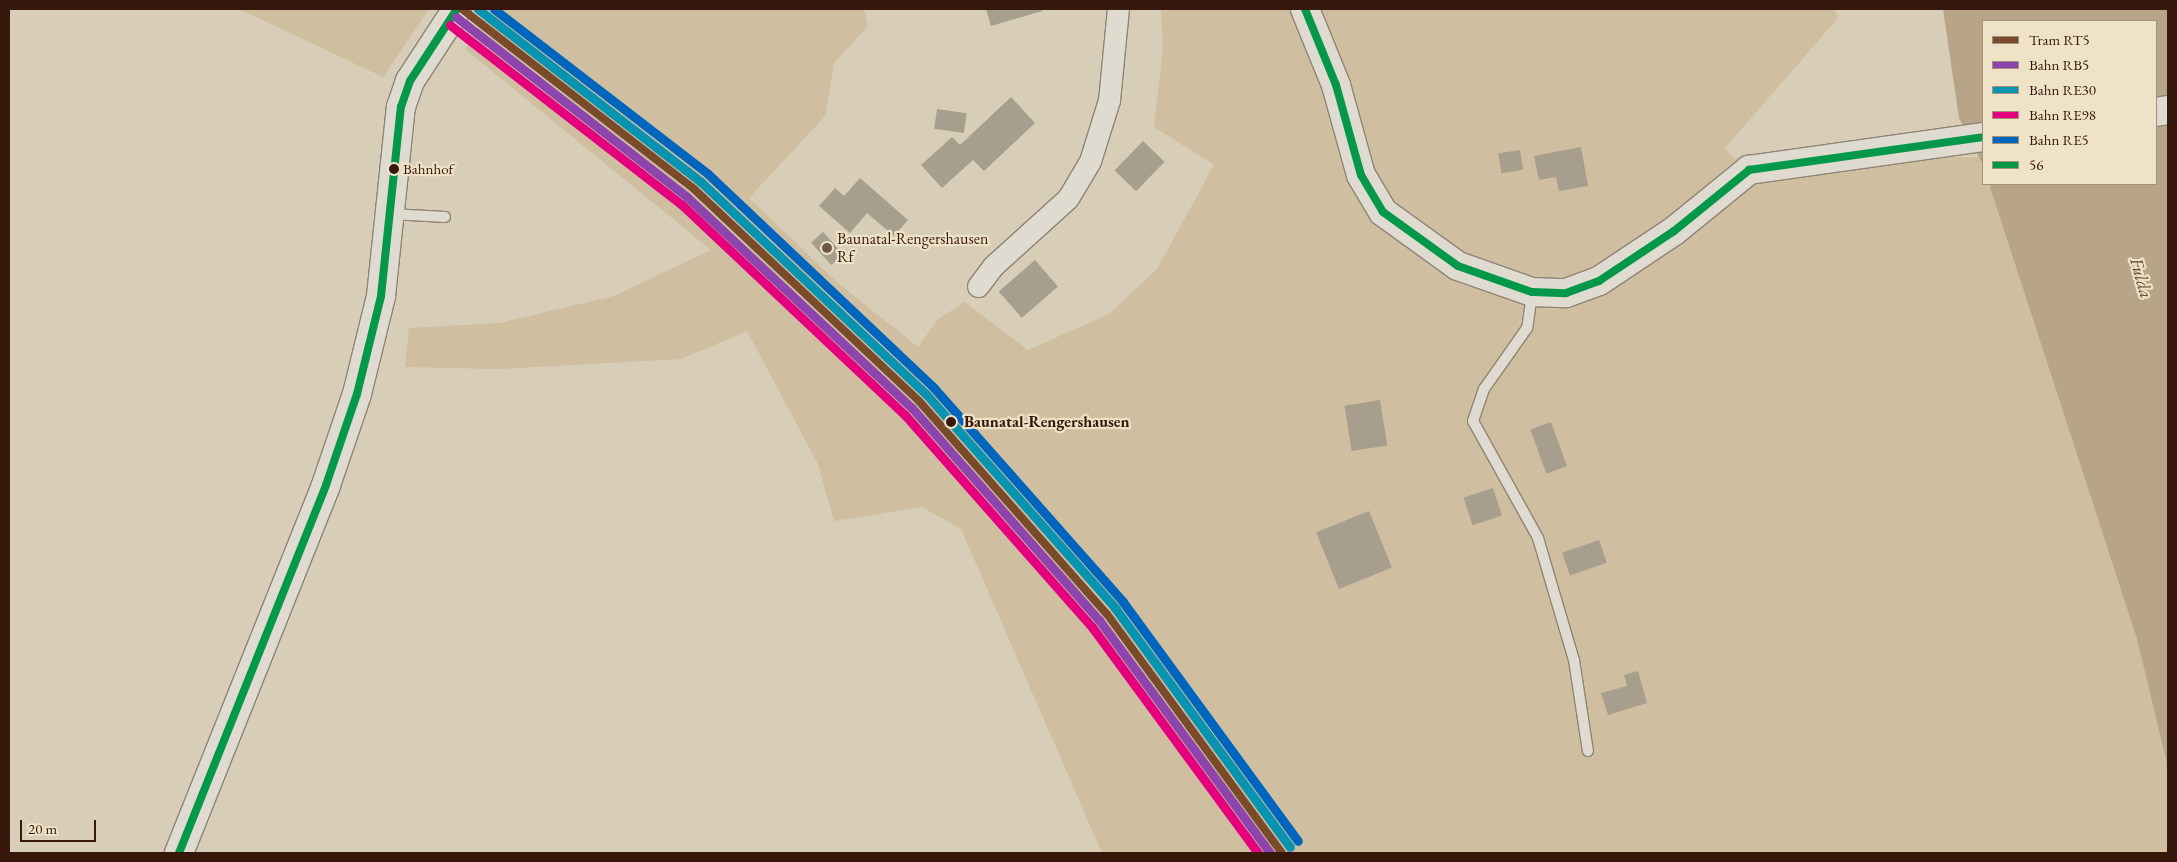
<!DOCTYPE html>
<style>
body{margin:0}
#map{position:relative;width:2177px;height:862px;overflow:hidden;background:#d8cdb6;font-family:"EB Garamond",serif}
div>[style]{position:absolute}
.green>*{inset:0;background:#cfbea0}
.water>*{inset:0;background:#b8a487}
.building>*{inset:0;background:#a89e8e;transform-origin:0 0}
.roads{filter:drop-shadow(1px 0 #8e8476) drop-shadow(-1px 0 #8e8476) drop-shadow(0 1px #8e8476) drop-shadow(0 -1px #8e8476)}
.lane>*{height:10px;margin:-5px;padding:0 5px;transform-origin:5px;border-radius:5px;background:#e0dbd0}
.street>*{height:21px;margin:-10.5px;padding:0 10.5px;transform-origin:10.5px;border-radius:10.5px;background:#e0dbd0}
.secondary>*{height:28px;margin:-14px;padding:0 14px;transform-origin:14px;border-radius:14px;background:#e0dbd0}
.bus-1>*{height:8px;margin:-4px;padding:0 4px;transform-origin:4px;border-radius:4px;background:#05984a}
.rail-1>*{height:9px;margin:-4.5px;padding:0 4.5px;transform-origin:4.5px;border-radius:4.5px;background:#8e44ad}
.rail-2>*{height:9px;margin:-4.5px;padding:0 4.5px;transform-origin:4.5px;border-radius:4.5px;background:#0893b1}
.rail-3>*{height:9px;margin:-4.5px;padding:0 4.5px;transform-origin:4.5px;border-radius:4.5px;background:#e5007d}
.rail-4>*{height:9px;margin:-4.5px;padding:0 4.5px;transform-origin:4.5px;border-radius:4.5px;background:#0065bd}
.tram-1>*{height:8px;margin:-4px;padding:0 4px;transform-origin:4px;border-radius:4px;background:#7a4b2a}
.dots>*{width:14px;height:14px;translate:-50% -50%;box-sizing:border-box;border:2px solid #eee2c7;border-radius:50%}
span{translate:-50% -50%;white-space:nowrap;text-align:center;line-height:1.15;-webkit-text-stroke:4.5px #eee2c7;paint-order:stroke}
.bus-label{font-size:15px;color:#36170b}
.left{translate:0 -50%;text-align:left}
.poi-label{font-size:16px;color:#36170b}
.stop-label{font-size:16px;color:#36170b;font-weight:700}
.water-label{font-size:18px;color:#5f422f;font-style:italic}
.frame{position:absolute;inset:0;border:10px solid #36170b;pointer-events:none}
.legend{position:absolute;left:1982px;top:20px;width:175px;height:165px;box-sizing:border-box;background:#eee2c7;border:1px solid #a4917c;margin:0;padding:6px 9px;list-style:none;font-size:15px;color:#36170b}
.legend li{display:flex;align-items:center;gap:10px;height:25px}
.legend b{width:25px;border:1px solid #a4917c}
.scale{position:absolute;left:20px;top:820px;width:76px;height:22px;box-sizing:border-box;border:2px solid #36170b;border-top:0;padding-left:6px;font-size:15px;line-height:18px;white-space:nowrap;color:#36170b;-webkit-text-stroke:4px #eee2c7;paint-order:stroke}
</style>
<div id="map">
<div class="green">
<i style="clip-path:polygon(239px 9px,429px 9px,383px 77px)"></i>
<i style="clip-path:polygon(490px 9px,864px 9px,868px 26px,834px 63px,825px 116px,749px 198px,839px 284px,918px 347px,938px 319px,965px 302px,1028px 350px,1109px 314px,1157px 269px,1214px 165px,1154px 127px,1163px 49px,1161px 9px,1834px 9px,1838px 18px,1724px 149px,1750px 170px,1865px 157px,1981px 157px,1983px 184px,1989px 184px,2137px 639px,2168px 768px,2168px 853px,1102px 853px,961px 529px,922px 507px,834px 521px,818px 464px,747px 331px,681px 359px,499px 369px,405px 367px,409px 328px,500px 323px,614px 296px,711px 250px,465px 49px)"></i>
</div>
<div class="water">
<i style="clip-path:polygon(1943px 9px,2168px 9px,2168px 768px,2137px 639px,1989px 184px,2156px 184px,2156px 21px,1983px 21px,1983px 165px,1959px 118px)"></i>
</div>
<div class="building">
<i style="clip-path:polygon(986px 9px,1042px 9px,1042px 11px,991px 26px)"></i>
<i style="clip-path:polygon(1011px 97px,1035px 123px,984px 171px,973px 160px,942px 188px,921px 165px,952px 137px,960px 145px)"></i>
<i style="left:937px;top:109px;width:30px;height:20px;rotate:8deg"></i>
<i style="left:1143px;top:141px;width:30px;height:41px;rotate:44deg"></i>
<i style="clip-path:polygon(1581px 147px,1588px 186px,1559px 191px,1556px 177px,1539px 180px,1534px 156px)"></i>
<i style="left:1520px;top:150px;width:20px;height:22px;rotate:81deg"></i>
<i style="clip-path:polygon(860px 178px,908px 220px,894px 236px,867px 213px,850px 233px,819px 206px,835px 188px,844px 196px)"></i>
<i style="left:823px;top:232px;width:30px;height:16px;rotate:48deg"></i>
<i style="left:1035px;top:260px;width:35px;height:48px;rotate:49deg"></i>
<i style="left:1380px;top:400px;width:46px;height:36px;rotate:81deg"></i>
<i style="left:1551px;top:422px;width:47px;height:22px;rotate:70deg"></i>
<i style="left:1493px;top:488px;width:29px;height:31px;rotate:72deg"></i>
<i style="left:1369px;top:511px;width:61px;height:57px;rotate:68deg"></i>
<i style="left:1599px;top:540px;width:24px;height:39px;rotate:71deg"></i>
<i style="clip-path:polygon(1638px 671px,1647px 703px,1608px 715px,1601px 693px,1627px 686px,1624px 675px)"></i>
</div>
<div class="roads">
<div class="lane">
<i style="left:391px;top:214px;width:54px;rotate:3.2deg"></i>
<i style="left:1532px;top:294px;width:34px;rotate:98deg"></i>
<i style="left:1527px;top:328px;width:75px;rotate:125.2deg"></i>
<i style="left:1484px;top:389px;width:34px;rotate:109deg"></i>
<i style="left:1473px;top:421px;width:134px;rotate:60.9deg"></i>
<i style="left:1538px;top:538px;width:127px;rotate:73.6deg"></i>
<i style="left:1574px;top:660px;width:92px;rotate:81.3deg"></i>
</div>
<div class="street">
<i style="left:978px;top:286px;width:25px;rotate:-53deg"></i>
<i style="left:993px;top:266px;width:101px;rotate:-42.2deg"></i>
<i style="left:1068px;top:198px;width:43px;rotate:-59.3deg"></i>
<i style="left:1090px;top:161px;width:64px;rotate:-72.7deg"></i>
<i style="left:1109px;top:100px;width:91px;rotate:-84.4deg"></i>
</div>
<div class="secondary">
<i style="left:1305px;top:9px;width:82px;rotate:67.8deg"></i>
<i style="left:1336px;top:85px;width:93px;rotate:74.5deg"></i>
<i style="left:1361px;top:175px;width:43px;rotate:59.3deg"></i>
<i style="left:1383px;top:212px;width:92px;rotate:35.8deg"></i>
<i style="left:1458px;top:266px;width:78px;rotate:19.4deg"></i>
<i style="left:1532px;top:292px;width:34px;rotate:2deg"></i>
<i style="left:1566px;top:293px;width:35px;rotate:-20deg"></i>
<i style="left:1599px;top:281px;width:90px;rotate:-33.7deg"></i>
<i style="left:1674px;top:231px;width:97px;rotate:-39.1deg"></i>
<i style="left:1749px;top:170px;width:236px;rotate:-8deg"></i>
<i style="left:2156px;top:112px;width:12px;rotate:-9deg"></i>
<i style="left:179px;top:853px;width:396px;rotate:-68.2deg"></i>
<i style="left:326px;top:485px;width:96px;rotate:-71.2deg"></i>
<i style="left:357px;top:394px;width:101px;rotate:-76.2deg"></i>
<i style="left:381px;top:296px;width:190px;rotate:-84deg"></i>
<i style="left:401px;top:107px;width:28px;rotate:-71deg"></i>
<i style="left:410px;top:81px;width:86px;rotate:-56.9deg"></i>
</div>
</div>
<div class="bus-1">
<i style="left:1305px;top:9px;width:82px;rotate:67.8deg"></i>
<i style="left:1336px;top:85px;width:93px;rotate:74.5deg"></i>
<i style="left:1361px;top:175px;width:43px;rotate:59.3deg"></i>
<i style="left:1383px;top:212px;width:92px;rotate:35.8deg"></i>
<i style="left:1458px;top:266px;width:78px;rotate:19.4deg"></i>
<i style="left:1532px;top:292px;width:34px;rotate:2deg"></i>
<i style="left:1566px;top:293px;width:35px;rotate:-20deg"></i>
<i style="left:1599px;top:281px;width:90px;rotate:-33.7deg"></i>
<i style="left:1674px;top:231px;width:97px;rotate:-39.1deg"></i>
<i style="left:1749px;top:170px;width:236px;rotate:-8deg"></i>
<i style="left:179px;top:853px;width:396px;rotate:-68.2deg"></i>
<i style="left:326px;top:485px;width:96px;rotate:-71.2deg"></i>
<i style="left:357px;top:394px;width:101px;rotate:-76.2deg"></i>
<i style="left:381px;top:296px;width:190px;rotate:-84deg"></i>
<i style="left:401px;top:107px;width:28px;rotate:-71deg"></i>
<i style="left:410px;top:81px;width:86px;rotate:-56.9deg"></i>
</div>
<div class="rail-1">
<i style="left:456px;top:17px;width:293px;rotate:37.9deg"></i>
<i style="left:687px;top:197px;width:308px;rotate:43.2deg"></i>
<i style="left:912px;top:408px;width:283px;rotate:48.6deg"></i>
<i style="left:1099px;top:620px;width:289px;rotate:53.7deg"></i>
</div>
<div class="rail-2">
<i style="left:478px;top:9px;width:282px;rotate:37.8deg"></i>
<i style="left:701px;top:182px;width:309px;rotate:43.3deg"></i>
<i style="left:926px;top:394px;width:286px;rotate:48.5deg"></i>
<i style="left:1115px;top:608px;width:296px;rotate:53.8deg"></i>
</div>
<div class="rail-3">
<i style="left:450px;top:25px;width:292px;rotate:37.8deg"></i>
<i style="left:681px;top:204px;width:308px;rotate:43.3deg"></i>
<i style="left:905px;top:415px;width:283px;rotate:48.6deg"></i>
<i style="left:1092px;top:627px;width:280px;rotate:53.7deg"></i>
</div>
<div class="rail-4">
<i style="left:494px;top:9px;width:270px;rotate:37.6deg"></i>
<i style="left:708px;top:174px;width:311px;rotate:43.4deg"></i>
<i style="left:934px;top:388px;width:286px;rotate:48.5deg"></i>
<i style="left:1123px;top:602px;width:296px;rotate:53.8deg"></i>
</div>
<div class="tram-1">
<i style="left:462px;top:9px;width:294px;rotate:37.8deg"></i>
<i style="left:694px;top:189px;width:309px;rotate:43.3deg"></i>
<i style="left:919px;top:401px;width:284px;rotate:48.6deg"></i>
<i style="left:1107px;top:614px;width:296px;rotate:53.8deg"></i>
</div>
<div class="dots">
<i style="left:394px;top:169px;background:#36170b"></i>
<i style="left:827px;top:248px;background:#6f5747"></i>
<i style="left:951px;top:422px;background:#36170b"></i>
</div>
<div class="bus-label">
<span class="left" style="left:403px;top:169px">Bahnhof</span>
</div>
<div class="poi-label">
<span class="left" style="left:837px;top:248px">Baunatal-Rengershausen<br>Rf</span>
</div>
<div class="stop-label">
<span class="left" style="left:964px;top:422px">Baunatal-Rengershausen</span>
</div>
<div class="water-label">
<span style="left:2141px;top:278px;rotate:74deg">Fulda</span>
</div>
<div class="frame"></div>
<ul class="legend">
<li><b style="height:6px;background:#7a4b2a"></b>Tram RT5</li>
<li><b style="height:6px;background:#8e44ad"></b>Bahn RB5</li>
<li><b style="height:6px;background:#0893b1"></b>Bahn RE30</li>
<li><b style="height:6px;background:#e5007d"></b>Bahn RE98</li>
<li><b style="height:6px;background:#0065bd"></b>Bahn RE5</li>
<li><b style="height:6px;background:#05984a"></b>56</li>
</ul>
<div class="scale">20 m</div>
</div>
